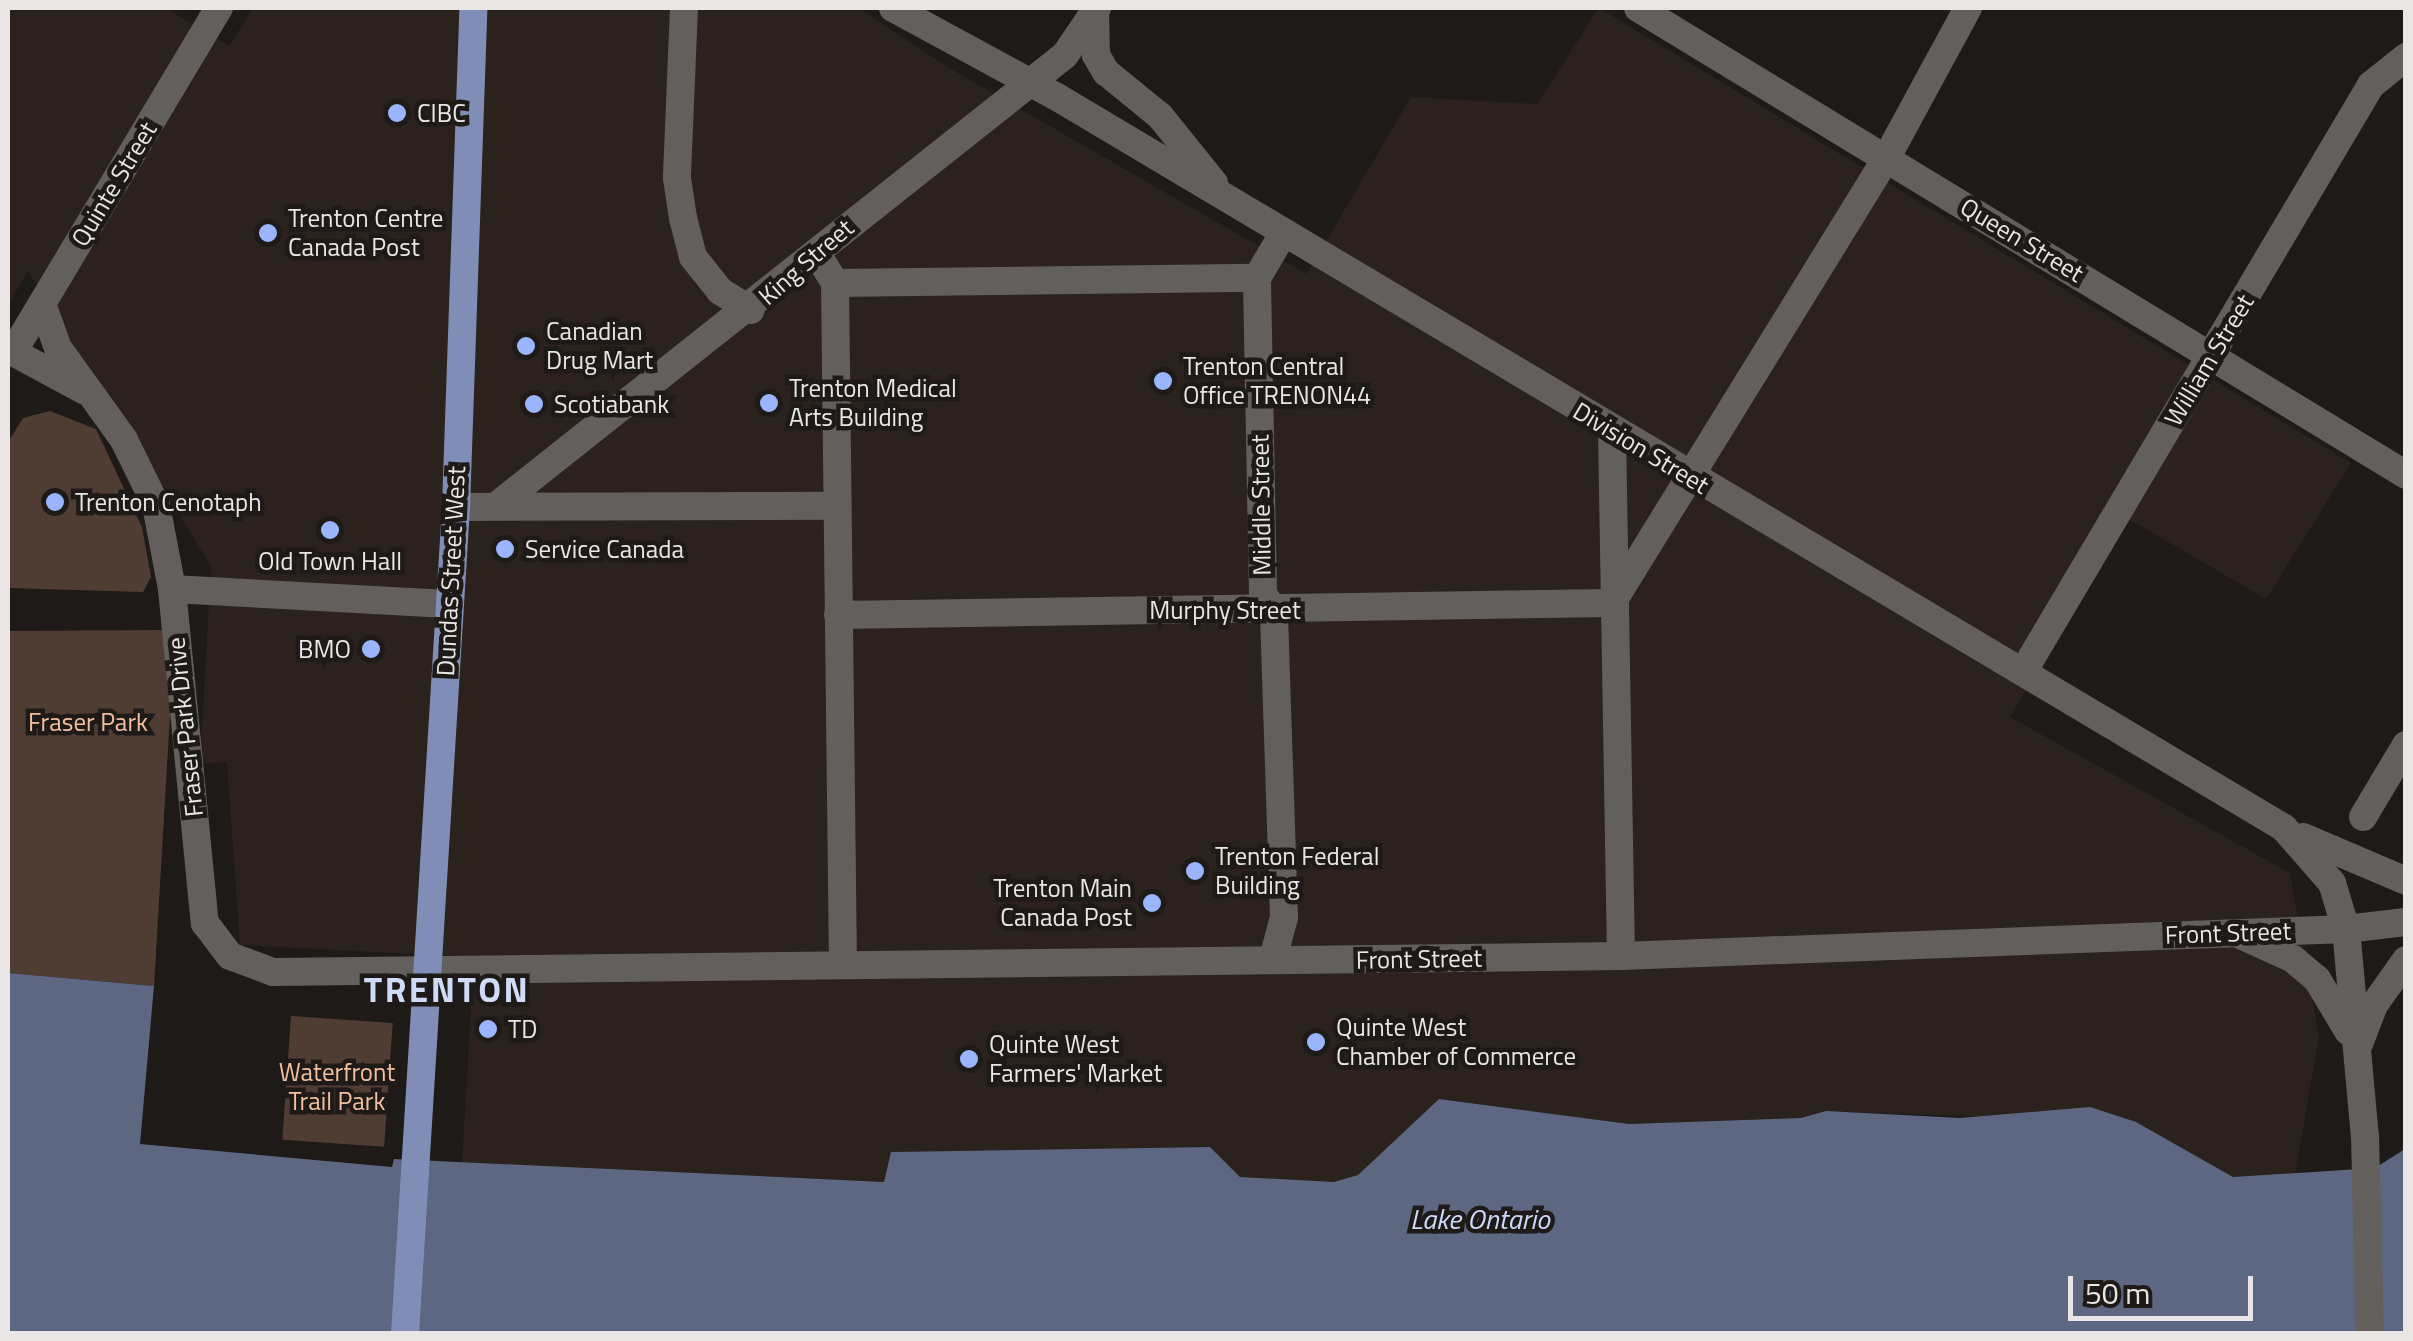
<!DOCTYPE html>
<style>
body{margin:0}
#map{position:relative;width:2413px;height:1341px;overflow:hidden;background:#1e1a18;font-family:"Titillium Web",sans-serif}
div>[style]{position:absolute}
.built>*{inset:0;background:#2b221d}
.green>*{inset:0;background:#4f3d33;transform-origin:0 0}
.water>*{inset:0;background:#5d6782}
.minor>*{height:28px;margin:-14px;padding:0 14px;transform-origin:14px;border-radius:14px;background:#635f5c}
.tertiary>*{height:28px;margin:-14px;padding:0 14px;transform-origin:14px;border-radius:14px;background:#635f5c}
.secondary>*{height:28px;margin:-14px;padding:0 14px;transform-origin:14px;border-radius:14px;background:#635f5c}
.primary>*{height:28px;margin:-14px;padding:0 14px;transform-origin:14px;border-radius:14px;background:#808eb7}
.dots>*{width:28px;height:28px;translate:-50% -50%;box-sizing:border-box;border:5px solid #1e1a18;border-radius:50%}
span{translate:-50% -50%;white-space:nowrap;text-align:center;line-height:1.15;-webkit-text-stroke:9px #1e1a18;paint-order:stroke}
.poi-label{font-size:25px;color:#e9e6e5}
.left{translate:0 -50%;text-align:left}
.right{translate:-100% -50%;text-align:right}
.street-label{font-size:25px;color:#e9e6e5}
.park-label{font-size:25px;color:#f4bfa0}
.water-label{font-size:28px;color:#ccd9f8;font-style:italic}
.district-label{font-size:35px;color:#d0dbf6;font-weight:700;letter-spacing:2.5px}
.frame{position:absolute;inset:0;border:10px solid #e9e6e5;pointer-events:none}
.scale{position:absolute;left:2068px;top:1276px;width:185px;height:45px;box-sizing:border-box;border:5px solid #e9e6e5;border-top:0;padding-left:12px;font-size:30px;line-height:35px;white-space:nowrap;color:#e9e6e5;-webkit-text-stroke:8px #1e1a18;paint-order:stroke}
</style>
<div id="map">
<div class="built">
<i style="clip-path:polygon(8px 8px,166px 8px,229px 46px,253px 8px,858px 8px,951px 69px,1307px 274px,1411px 97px,1537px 104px,1599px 8px,2351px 463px,2266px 599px,2129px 519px,2010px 717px,2290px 873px,2319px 1037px,2295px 1174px,2233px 1177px,2136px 1122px,1826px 1111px,1801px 1118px,1629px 1124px,1439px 1099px,1358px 1175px,1334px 1182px,1240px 1177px,1210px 1147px,892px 1152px,885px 1182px,462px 1163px,474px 957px,240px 945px,227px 762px,200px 764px,211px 566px,28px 271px,8px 305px)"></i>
</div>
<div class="green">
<i style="clip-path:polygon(50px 411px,96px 429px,142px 527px,151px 577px,143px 592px,8px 588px,8px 442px,23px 418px)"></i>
<i style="clip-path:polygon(175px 630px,154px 986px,8px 973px,8px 631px)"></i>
<i style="left:291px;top:1016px;width:102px;height:124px;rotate:4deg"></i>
</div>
<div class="water">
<i style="clip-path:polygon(8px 973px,154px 986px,140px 1144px,392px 1167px,394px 1159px,884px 1182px,891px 1152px,1210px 1147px,1240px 1177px,1334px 1182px,1358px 1175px,1439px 1099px,1629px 1124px,1801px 1118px,1826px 1111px,1960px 1118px,2090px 1107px,2136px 1122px,2233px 1177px,2375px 1168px,2405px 1149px,2405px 1333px,8px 1333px)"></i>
</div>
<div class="minor">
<i style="left:684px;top:8px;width:170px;rotate:92.4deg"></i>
<i style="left:677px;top:178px;width:40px;rotate:81.5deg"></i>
<i style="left:683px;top:218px;width:40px;rotate:75.6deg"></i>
<i style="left:693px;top:257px;width:43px;rotate:51.5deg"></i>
<i style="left:720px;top:291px;width:36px;rotate:32deg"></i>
<i style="left:1638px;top:8px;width:899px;rotate:31.3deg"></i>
<i style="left:817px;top:254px;width:34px;rotate:58deg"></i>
<i style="left:835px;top:283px;width:682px;rotate:89.33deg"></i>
<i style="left:835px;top:283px;width:422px;rotate:-0.7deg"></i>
<i style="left:1612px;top:431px;width:525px;rotate:89.02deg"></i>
<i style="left:500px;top:503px;width:678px;rotate:-38.41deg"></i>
<i style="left:456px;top:507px;width:380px;rotate:-0.2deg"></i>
<i style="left:172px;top:589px;width:276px;rotate:3.1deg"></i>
<i style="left:1612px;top:603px;width:524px;rotate:-58.34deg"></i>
<i style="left:1887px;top:157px;width:170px;rotate:-61.5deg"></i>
<i style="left:838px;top:615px;width:774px;rotate:-0.89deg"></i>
<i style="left:2023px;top:672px;width:682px;rotate:-59.34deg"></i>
<i style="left:2371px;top:85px;width:45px;rotate:-38.7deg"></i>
<i style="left:2363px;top:817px;width:84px;rotate:-59.2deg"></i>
<i style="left:1273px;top:959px;width:43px;rotate:-75.3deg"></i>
<i style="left:1284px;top:917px;width:306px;rotate:-91.9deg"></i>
<i style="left:1274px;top:611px;width:20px;rotate:-123deg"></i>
<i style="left:1263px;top:594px;width:316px;rotate:-91.1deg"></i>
<i style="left:1257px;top:278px;width:53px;rotate:-59.6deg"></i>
</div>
<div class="tertiary">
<i style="left:1031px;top:82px;width:43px;rotate:-38.5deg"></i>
<i style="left:1065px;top:55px;width:57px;rotate:-55.8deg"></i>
<i style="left:42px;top:304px;width:47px;rotate:70deg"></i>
<i style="left:58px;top:348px;width:113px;rotate:54.3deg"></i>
<i style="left:124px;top:440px;width:72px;rotate:63.8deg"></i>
<i style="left:156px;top:505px;width:86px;rotate:79.2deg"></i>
<i style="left:172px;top:589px;width:336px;rotate:84.4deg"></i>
<i style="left:205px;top:923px;width:41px;rotate:52.9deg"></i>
<i style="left:230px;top:956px;width:46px;rotate:20.4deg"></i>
<i style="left:273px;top:972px;width:1348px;rotate:-0.68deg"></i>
<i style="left:1621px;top:956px;width:726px;rotate:-2.13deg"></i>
<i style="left:85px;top:391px;width:82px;rotate:-151.6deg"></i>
<i style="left:13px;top:352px;width:401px;rotate:-59.1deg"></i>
</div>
<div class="secondary">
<i style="left:893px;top:8px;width:187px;rotate:28.5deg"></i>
<i style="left:1057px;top:97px;width:1428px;rotate:30.78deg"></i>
<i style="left:2284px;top:828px;width:73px;rotate:48.9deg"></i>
<i style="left:2332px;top:883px;width:48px;rotate:73.1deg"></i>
<i style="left:2346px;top:929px;width:208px;rotate:84.8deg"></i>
<i style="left:2365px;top:1136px;width:198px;rotate:88.6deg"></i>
<i style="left:1095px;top:11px;width:44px;rotate:88.7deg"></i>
<i style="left:1096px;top:55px;width:20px;rotate:60deg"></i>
<i style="left:1106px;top:72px;width:70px;rotate:39.2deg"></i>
<i style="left:1160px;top:116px;width:86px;rotate:51.1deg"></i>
<i style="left:2303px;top:837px;width:112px;rotate:23.1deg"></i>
<i style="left:2346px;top:929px;width:60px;rotate:-6.7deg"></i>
<i style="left:2236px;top:933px;width:63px;rotate:24.5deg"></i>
<i style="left:2293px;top:959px;width:31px;rotate:40deg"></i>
<i style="left:2317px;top:979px;width:61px;rotate:59.2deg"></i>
<i style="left:2359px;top:1044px;width:42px;rotate:-69deg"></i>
<i style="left:2374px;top:1005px;width:55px;rotate:-54.6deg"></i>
</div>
<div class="primary">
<i style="left:405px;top:1334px;width:829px;rotate:-86.47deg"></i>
<i style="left:456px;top:507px;width:499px;rotate:-88deg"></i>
</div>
<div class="dots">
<i style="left:397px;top:113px;background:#9ab5fd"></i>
<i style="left:268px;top:233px;background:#9ab5fd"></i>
<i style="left:526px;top:346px;background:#9ab5fd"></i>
<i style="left:1163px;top:381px;background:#9ab5fd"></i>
<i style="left:769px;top:403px;background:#9ab5fd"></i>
<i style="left:534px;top:404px;background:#9ab5fd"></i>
<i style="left:55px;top:502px;background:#9ab5fd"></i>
<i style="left:330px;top:530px;background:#9ab5fd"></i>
<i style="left:505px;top:549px;background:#9ab5fd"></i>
<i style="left:371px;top:649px;background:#9ab5fd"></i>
<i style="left:1195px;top:871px;background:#9ab5fd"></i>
<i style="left:1152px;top:903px;background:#9ab5fd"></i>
<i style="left:488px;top:1029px;background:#9ab5fd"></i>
<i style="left:1316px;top:1042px;background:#9ab5fd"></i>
<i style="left:969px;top:1059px;background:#9ab5fd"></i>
</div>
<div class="poi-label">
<span class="left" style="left:417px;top:113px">CIBC</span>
<span class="left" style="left:288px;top:233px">Trenton Centre<br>Canada Post</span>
<span class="left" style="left:546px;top:346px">Canadian<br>Drug Mart</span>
<span class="left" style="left:1183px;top:381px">Trenton Central<br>Office TRENON44</span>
<span class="left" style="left:789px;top:403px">Trenton Medical<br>Arts Building</span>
<span class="left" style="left:554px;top:404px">Scotiabank</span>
<span class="left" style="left:75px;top:502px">Trenton Cenotaph</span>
<span class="left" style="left:525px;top:549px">Service Canada</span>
<span style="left:330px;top:561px">Old Town Hall</span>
<span class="right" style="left:351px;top:649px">BMO</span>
<span class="left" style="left:1215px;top:871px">Trenton Federal<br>Building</span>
<span class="right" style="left:1132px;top:903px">Trenton Main<br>Canada Post</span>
<span class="left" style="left:1336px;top:1042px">Quinte West<br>Chamber of Commerce</span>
<span class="left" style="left:508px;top:1029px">TD</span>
<span class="left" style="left:989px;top:1059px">Quinte West<br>Farmers' Market</span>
</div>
<div class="street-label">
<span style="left:114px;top:184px;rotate:-59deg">Quinte Street</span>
<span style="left:2022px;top:240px;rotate:31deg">Queen Street</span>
<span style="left:806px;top:262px;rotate:-41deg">King Street</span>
<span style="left:2209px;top:360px;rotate:-59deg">William Street</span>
<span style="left:1641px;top:448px;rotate:31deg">Division Street</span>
<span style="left:1261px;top:505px;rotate:-91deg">Middle Street</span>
<span style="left:451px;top:571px;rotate:-87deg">Dundas Street West</span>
<span style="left:1225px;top:610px">Murphy Street</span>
<span style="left:185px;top:727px;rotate:-96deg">Fraser Park Drive</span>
<span style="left:2228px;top:933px;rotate:-2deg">Front Street</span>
<span style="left:1419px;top:959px;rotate:-1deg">Front Street</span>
</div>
<div class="park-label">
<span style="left:88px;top:722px">Fraser Park</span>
<span style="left:337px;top:1087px">Waterfront<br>Trail Park</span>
</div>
<div class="water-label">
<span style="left:1480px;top:1219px">Lake Ontario</span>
</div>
<div class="district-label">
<span style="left:447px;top:989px">TRENTON</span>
</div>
<div class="frame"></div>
<div class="scale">50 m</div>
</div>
